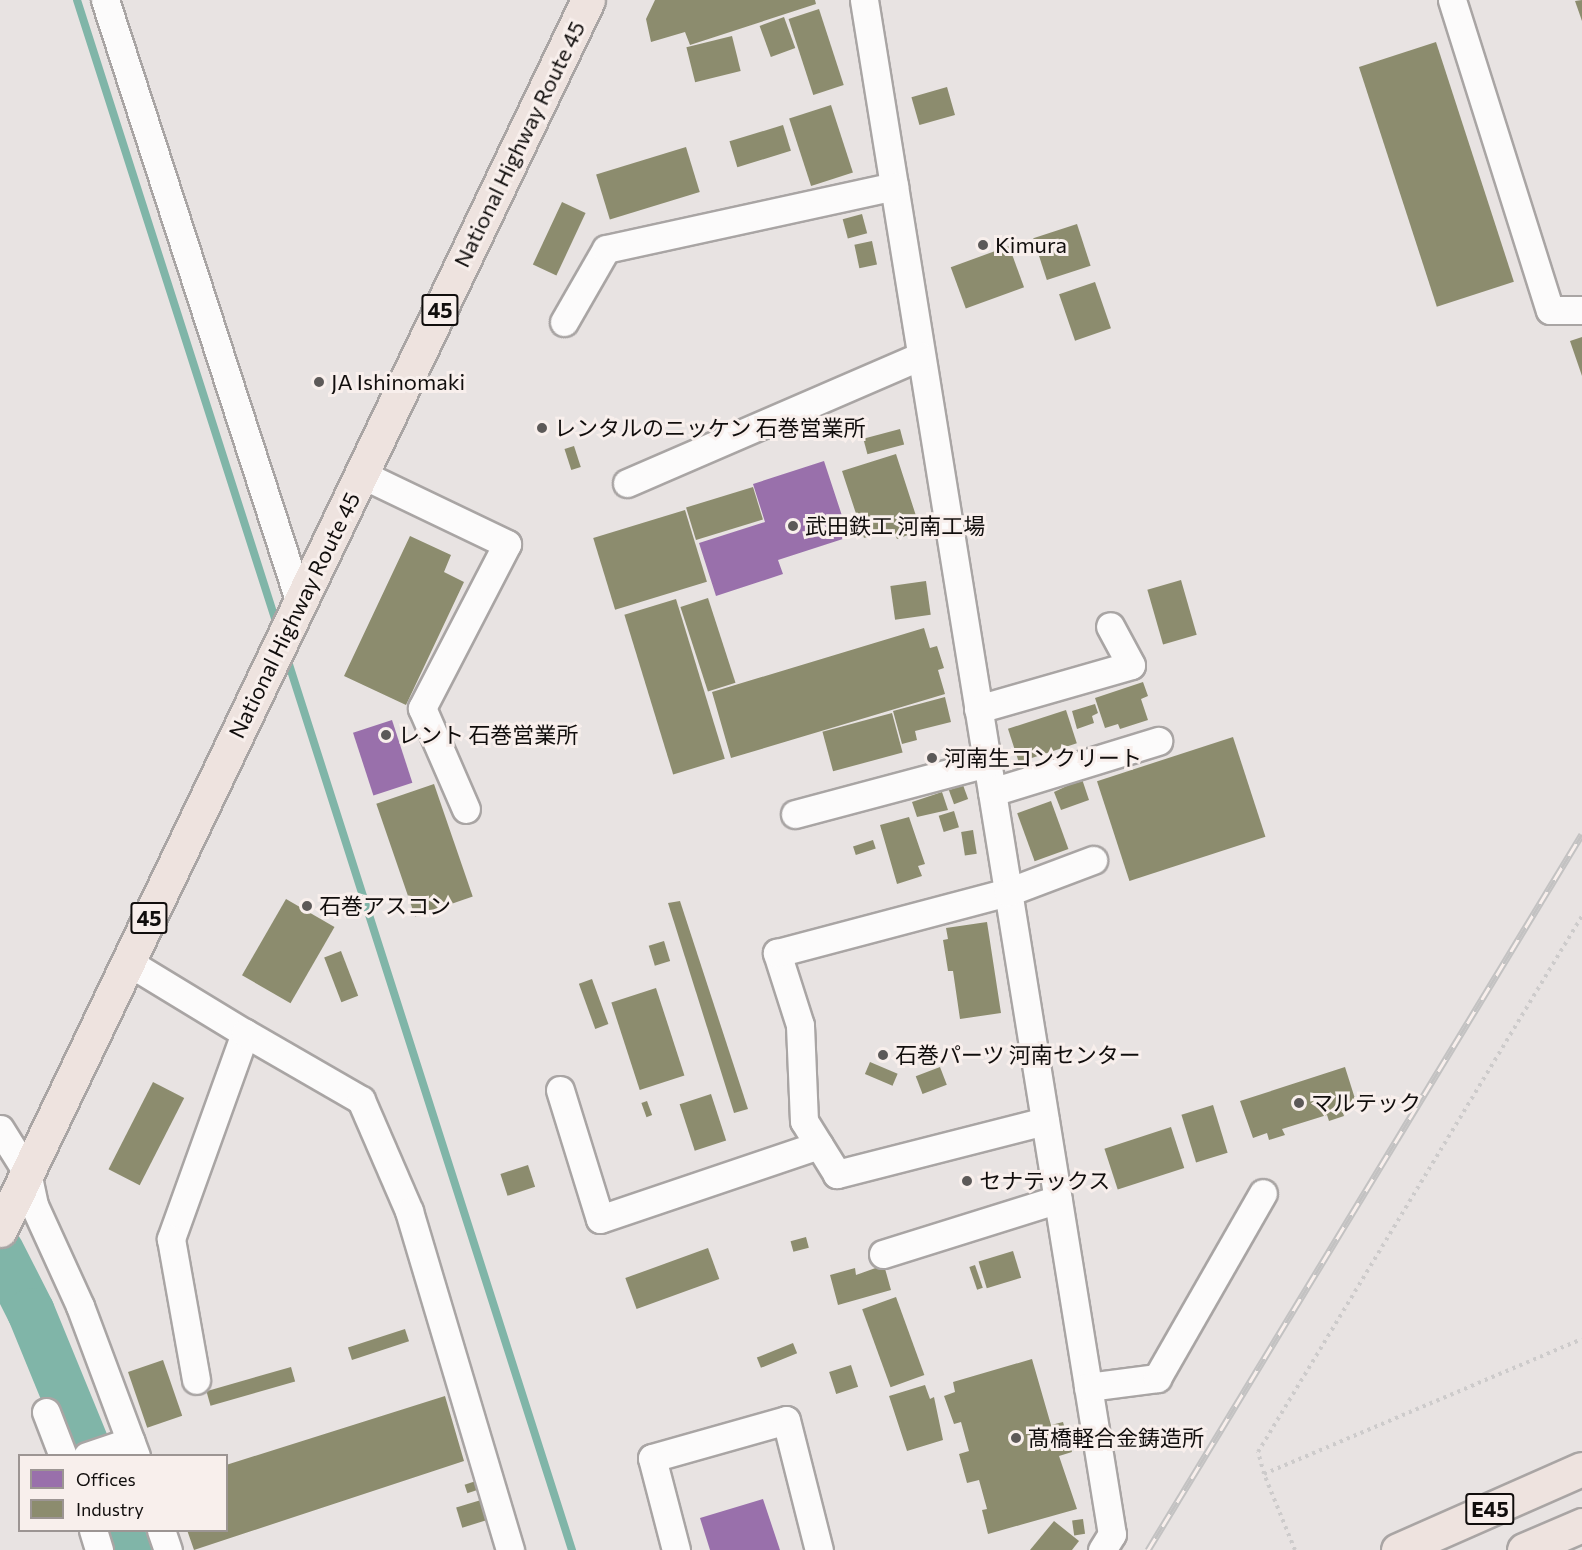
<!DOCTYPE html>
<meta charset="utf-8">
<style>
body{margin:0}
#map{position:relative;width:1582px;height:1550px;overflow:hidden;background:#e8e3e2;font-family:Commissioner,"Noto Sans JP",sans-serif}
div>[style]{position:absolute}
.offices>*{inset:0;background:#9970ab;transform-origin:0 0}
.industry>*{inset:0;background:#8c8c6e;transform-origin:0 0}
.stream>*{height:8px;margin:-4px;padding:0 4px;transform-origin:4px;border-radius:4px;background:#80b5a8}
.river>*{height:48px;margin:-24px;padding:0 24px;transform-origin:24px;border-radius:24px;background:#80b5a8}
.path>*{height:4px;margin-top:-2px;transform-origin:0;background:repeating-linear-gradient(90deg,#cdcbcb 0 3px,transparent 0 7.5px)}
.roads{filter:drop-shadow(2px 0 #a9a5a4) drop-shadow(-2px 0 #a9a5a4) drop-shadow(0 2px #a9a5a4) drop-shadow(0 -2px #a9a5a4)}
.minor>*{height:27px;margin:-13.5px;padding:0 13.5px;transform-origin:13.5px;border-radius:13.5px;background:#fcfbfb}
.highway>*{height:33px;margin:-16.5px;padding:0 16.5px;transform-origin:16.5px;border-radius:16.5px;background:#eee3df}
.rail>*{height:7px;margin-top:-3.5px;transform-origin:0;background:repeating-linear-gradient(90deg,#f8efec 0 14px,#c3c2c2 0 28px);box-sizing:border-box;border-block:2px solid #c3c2c2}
.dots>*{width:16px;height:16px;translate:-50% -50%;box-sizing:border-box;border:3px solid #f8efec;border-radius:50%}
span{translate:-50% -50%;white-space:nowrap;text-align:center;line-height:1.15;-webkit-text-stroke:6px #f8efec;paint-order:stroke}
.shield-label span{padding:2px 4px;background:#f8efec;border:2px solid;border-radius:4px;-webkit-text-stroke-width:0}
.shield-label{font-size:21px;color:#110e0d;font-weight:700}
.street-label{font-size:22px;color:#110e0d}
.poi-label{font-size:22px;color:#110e0d}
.left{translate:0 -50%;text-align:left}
.legend{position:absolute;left:18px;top:1454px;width:210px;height:78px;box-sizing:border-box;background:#f8efec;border:2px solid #9c9593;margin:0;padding:8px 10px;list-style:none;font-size:18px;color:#110e0d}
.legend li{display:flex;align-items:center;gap:12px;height:30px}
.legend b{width:30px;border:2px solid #9c9593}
</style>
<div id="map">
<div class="offices">
<i style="clip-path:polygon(824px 461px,849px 537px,778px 560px,783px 574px,716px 596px,699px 543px,765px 522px,753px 484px)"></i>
<i style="left:392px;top:720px;width:66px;height:41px;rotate:72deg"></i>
<i style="clip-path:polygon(763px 1499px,780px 1550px,710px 1550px,700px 1518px)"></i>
</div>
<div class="industry">
<i style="clip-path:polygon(655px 0,815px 0,816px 4px,690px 45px,685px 32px,651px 42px,646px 19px)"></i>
<i style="clip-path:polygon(1582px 0,1582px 21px,1575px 1px)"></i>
<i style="left:819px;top:9px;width:80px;height:32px;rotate:72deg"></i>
<i style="left:784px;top:17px;width:33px;height:26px;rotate:70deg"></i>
<i style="left:732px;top:36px;width:36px;height:47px;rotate:76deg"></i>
<i style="left:1436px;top:42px;width:252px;height:81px;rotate:72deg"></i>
<i style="left:947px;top:87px;width:29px;height:37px;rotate:74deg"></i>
<i style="left:831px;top:105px;width:71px;height:44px;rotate:72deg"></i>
<i style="left:783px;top:125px;width:27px;height:56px;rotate:73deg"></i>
<i style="left:686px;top:147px;width:47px;height:94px;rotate:73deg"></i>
<i style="left:562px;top:202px;width:26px;height:69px;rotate:25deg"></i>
<i style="left:862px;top:214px;width:20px;height:20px;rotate:75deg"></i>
<i style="left:1077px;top:224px;width:44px;height:46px;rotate:72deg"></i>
<i style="left:872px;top:241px;width:24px;height:18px;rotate:78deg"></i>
<i style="left:1009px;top:246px;width:44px;height:62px;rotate:70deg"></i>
<i style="left:1095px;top:282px;width:49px;height:38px;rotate:71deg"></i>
<i style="clip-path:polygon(1582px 337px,1582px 376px,1570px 341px)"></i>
<i style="left:900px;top:429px;width:16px;height:38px;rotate:75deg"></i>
<i style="left:574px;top:446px;width:22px;height:10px;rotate:72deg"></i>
<i style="clip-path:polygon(896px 454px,918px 522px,905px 526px,908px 535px,897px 539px,893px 529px,864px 538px,842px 471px)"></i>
<i style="left:753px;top:487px;width:34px;height:70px;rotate:73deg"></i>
<i style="left:685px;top:510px;width:75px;height:96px;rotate:73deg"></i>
<i style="clip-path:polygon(410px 536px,451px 555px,444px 572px,464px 582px,406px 705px,344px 676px)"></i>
<i style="left:1181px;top:580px;width:57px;height:35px;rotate:74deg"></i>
<i style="left:926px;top:581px;width:34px;height:36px;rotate:82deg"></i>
<i style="left:708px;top:598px;width:89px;height:29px;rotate:72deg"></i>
<i style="left:676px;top:599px;width:167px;height:54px;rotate:73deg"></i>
<i style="clip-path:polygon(924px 628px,930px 648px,937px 646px,944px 668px,938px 670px,945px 694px,731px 758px,712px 692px)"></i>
<i style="clip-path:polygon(1143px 682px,1148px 696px,1141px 699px,1148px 720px,1120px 729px,1118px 724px,1105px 728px,1095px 698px)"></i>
<i style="clip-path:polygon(945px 697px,951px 722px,915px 731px,917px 740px,902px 744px,893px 711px)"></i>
<i style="clip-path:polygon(1095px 704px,1098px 713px,1092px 716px,1094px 723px,1077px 729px,1072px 711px)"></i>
<i style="left:1066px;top:710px;width:35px;height:61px;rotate:72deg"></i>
<i style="left:892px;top:713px;width:41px;height:72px;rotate:75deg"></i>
<i style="left:1233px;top:737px;width:105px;height:143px;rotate:72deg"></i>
<i style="clip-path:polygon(1082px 779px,1089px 800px,1061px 810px,1054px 792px)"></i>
<i style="left:434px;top:784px;width:119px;height:61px;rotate:71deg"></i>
<i style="left:963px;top:785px;width:15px;height:15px;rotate:70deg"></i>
<i style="clip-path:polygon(942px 792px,948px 810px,917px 817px,912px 802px)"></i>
<i style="left:1051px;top:801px;width:51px;height:36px;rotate:70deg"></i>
<i style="left:954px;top:811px;width:17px;height:16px;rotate:73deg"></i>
<i style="clip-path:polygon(909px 817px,925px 864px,918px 866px,922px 876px,897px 884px,880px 825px)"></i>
<i style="left:973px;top:830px;width:24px;height:12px;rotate:81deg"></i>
<i style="left:873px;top:840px;width:9px;height:21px;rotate:72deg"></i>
<i style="left:286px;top:899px;width:56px;height:88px;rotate:30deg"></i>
<i style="clip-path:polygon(680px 901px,748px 1109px,734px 1113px,668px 903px)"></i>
<i style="clip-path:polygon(987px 922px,1001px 1013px,960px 1019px,953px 971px,948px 971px,943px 940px,948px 939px,946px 928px)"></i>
<i style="left:664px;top:941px;width:21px;height:16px;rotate:73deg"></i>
<i style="left:341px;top:951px;width:48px;height:18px;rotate:69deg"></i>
<i style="left:592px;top:979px;width:48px;height:14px;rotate:70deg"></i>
<i style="left:656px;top:988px;width:92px;height:47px;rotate:72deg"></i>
<i style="left:870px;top:1062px;width:30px;height:13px;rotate:23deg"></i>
<i style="left:940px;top:1067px;width:19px;height:26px;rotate:69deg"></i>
<i style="clip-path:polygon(1345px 1067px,1357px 1105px,1342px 1110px,1344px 1116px,1329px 1121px,1327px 1115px,1282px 1129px,1285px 1135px,1269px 1140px,1267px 1133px,1253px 1138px,1240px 1101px)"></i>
<i style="left:153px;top:1082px;width:35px;height:98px;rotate:27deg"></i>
<i style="left:711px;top:1094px;width:49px;height:33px;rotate:72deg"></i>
<i style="left:647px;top:1101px;width:15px;height:6px;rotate:70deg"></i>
<i style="left:1213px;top:1105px;width:50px;height:33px;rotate:73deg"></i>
<i style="left:1171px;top:1127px;width:43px;height:70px;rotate:72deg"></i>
<i style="left:528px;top:1165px;width:23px;height:29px;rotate:72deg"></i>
<i style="left:806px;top:1237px;width:11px;height:16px;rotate:75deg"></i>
<i style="left:708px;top:1248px;width:33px;height:88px;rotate:70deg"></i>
<i style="left:1013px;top:1251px;width:28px;height:36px;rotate:73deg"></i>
<i style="clip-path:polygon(884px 1265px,891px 1290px,838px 1305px,830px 1275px,855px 1268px,856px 1275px)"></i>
<i style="left:975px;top:1265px;width:24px;height:6px;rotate:71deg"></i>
<i style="left:896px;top:1297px;width:83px;height:36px;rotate:70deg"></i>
<i style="left:405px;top:1329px;width:13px;height:60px;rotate:72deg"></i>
<i style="left:793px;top:1343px;width:11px;height:39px;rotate:68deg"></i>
<i style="clip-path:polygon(1032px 1359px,1051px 1425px,1063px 1422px,1072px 1452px,1059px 1456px,1077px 1509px,988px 1534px,982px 1510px,987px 1509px,979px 1480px,967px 1483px,959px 1454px,969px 1451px,961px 1422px,954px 1424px,944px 1396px,955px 1392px,953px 1382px)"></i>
<i style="left:163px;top:1360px;width:59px;height:37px;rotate:71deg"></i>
<i style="left:851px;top:1365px;width:23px;height:23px;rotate:72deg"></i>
<i style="left:291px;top:1367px;width:15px;height:88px;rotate:74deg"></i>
<i style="clip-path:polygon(925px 1385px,930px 1399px,934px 1397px,943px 1440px,907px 1451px,889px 1396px)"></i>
<i style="clip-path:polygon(445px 1396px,464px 1461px,194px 1550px,187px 1530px,226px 1530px,226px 1465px)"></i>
<i style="left:476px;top:1481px;width:9px;height:12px;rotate:72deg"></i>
<i style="left:481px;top:1500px;width:21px;height:26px;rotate:73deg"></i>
<i style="left:1083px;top:1519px;width:15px;height:11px;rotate:82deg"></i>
<i style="clip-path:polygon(1054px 1521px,1079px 1541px,1072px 1550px,1030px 1550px)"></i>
</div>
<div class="stream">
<i style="left:77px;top:0;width:659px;rotate:72.25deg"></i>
<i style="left:286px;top:655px;width:940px;rotate:72.28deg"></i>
</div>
<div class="river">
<i style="left:0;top:1251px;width:68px;rotate:63.1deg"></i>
<i style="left:31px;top:1312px;width:156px;rotate:67.7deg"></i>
<i style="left:119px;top:1530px;width:22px;rotate:68deg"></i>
</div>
<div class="path">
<i style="left:1264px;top:1474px;width:23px;rotate:-105deg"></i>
<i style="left:1258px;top:1452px;width:626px;rotate:-58.85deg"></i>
<i style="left:1295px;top:1550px;width:82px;rotate:-112.2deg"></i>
<i style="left:1264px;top:1474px;width:345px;rotate:-23deg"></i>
</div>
<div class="roads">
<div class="minor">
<i style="left:105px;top:0;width:634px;rotate:72.08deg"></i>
<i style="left:864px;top:0;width:1554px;rotate:80.82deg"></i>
<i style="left:1112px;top:1534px;width:19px;rotate:122deg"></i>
<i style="left:1452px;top:0;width:325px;rotate:72.5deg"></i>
<i style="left:1550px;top:310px;width:32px"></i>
<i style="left:564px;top:322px;width:84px;rotate:-60.1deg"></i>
<i style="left:606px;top:249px;width:295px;rotate:-12.3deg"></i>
<i style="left:361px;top:474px;width:162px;rotate:25.6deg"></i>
<i style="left:507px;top:544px;width:185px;rotate:117.4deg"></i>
<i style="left:422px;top:708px;width:110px;rotate:66.5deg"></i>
<i style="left:627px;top:483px;width:320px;rotate:-23.4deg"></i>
<i style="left:978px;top:709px;width:159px;rotate:-16deg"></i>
<i style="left:1131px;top:665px;width:44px;rotate:-118.3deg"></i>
<i style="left:992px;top:792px;width:174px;rotate:-17.1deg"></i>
<i style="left:795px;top:814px;width:199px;rotate:-14.9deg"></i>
<i style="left:128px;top:962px;width:137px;rotate:31.3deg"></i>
<i style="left:245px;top:1033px;width:219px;rotate:109.8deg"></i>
<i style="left:171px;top:1239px;width:143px;rotate:79.9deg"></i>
<i style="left:245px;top:1033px;width:134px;rotate:30deg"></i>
<i style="left:361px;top:1100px;width:121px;rotate:66.6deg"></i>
<i style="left:409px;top:1211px;width:354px;rotate:73.4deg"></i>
<i style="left:560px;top:1090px;width:135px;rotate:72.8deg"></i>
<i style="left:600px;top:1219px;width:231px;rotate:-18.7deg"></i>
<i style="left:1045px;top:1121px;width:215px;rotate:165.7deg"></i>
<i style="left:837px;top:1174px;width:62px;rotate:-121.9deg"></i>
<i style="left:804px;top:1121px;width:96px;rotate:-92.4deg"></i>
<i style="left:800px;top:1025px;width:76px;rotate:-107.7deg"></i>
<i style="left:777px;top:953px;width:239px;rotate:-14.8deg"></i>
<i style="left:1008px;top:892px;width:91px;rotate:-20.6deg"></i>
<i style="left:0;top:1129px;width:51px;rotate:57.9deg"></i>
<i style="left:27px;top:1172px;width:34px;rotate:78deg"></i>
<i style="left:34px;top:1205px;width:111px;rotate:65.5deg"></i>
<i style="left:80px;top:1306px;width:160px;rotate:69.5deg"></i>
<i style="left:883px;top:1254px;width:183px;rotate:-17.4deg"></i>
<i style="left:1088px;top:1387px;width:70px;rotate:-7.4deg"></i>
<i style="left:1157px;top:1378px;width:213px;rotate:-60.2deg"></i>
<i style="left:46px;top:1412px;width:47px;rotate:68.9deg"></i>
<i style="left:87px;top:1456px;width:46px;rotate:-18.8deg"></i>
<i style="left:93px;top:1530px;width:21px;rotate:73deg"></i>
<i style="left:161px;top:1530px;width:21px;rotate:71deg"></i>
<i style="left:676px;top:1550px;width:95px;rotate:-104.6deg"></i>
<i style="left:652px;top:1458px;width:139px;rotate:-15.8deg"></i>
<i style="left:786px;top:1420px;width:134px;rotate:75.8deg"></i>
</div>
<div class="highway">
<i style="left:0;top:1230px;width:1363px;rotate:-64.45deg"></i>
<i style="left:1398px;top:1550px;width:201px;rotate:-23.8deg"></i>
<i style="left:1524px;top:1550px;width:63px;rotate:-23.3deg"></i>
</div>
</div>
<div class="rail">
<i style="left:1148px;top:1550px;width:837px;rotate:-58.78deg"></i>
</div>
<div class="dots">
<i style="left:983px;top:245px;background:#5c5958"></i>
<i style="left:319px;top:382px;background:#5c5958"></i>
<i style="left:542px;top:428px;background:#5c5958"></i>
<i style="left:793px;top:526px;background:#5c5958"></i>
<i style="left:386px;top:735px;background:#5c5958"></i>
<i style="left:932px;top:758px;background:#5c5958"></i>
<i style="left:307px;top:906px;background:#5c5958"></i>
<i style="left:883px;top:1055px;background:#5c5958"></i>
<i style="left:1299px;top:1103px;background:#5c5958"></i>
<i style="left:967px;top:1181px;background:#5c5958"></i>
<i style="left:1016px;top:1438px;background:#5c5958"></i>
</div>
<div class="shield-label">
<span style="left:440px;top:310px">45</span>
<span style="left:149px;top:918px">45</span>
<span style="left:1490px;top:1509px">E45</span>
</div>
<div class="street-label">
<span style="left:519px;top:144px;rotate:-64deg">National Highway Route 45</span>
<span style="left:294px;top:615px;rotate:-64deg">National Highway Route 45</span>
</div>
<div class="poi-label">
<span class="left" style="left:995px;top:245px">Kimura</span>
<span class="left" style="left:331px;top:382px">JA Ishinomaki</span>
<span class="left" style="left:554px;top:428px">レンタルのニッケン 石巻営業所</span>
<span class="left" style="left:805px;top:526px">武田鉄工 河南工場</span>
<span class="left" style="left:398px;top:735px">レント 石巻営業所</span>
<span class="left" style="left:944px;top:758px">河南生コンクリート</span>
<span class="left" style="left:319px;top:906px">石巻アスコン</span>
<span class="left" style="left:895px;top:1055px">石巻パーツ 河南センター</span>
<span class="left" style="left:1311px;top:1103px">マルテック</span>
<span class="left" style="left:979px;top:1181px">セナテックス</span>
<span class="left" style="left:1028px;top:1438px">髙橋軽合金鋳造所</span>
</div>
<ul class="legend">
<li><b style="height:16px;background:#9970ab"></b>Offices</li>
<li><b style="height:16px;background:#8c8c6e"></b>Industry</li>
</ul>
</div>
